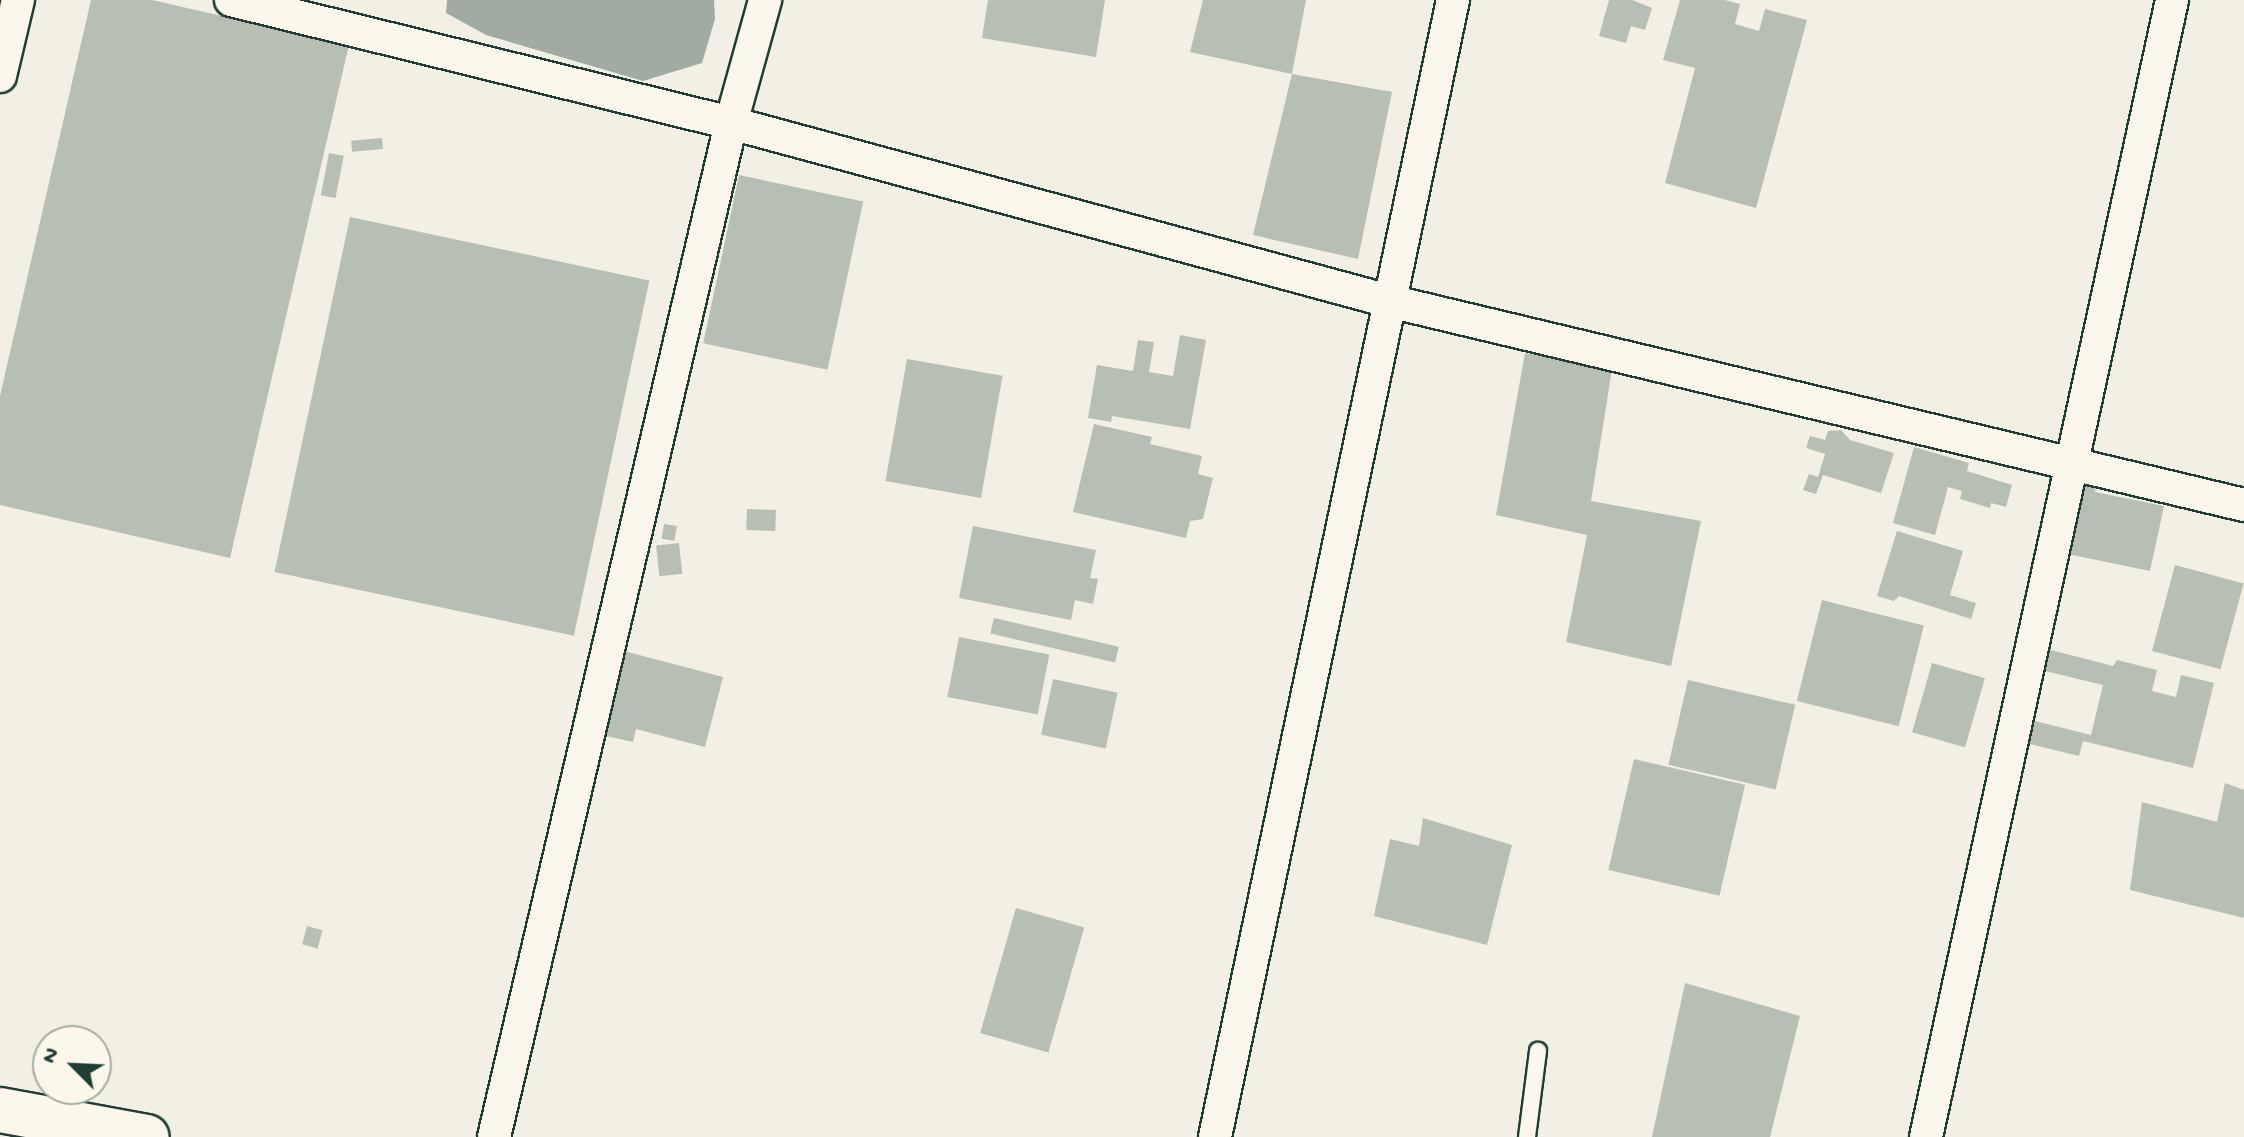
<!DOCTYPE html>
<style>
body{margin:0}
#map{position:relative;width:2244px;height:1137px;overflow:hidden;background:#f2f0e5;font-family:"Gochi Hand",sans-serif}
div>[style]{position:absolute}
.water>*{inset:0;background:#a2aba1}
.building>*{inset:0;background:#b7beb3;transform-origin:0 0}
.roads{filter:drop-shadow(2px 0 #1f3d34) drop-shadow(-2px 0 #1f3d34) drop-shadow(0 2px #1f3d34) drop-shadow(0 -2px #1f3d34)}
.service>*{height:16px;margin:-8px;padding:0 8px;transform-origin:8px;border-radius:8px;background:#fbf7ec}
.minor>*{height:32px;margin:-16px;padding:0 16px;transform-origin:16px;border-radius:16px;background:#fbf7ec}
.trunk>*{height:44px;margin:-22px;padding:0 22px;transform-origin:22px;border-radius:22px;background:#fbf7ec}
span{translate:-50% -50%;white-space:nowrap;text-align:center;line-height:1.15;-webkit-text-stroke:7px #fbf7ec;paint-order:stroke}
.north{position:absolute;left:32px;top:1025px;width:80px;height:80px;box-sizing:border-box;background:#fbf7ec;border:2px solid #a3ada2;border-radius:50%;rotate:294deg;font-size:22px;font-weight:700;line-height:32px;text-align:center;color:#1f3d34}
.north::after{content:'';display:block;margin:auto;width:28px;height:36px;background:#1f3d34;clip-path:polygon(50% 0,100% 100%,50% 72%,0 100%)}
</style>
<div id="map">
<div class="water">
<i style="clip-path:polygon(447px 0,714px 0,715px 19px,702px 63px,643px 81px,486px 35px,446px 13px)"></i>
</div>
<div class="building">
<i style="clip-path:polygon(91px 0,152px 0,349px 45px,230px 558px,0 505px,0 396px)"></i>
<i style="clip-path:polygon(988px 0,1105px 0,1096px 57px,982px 38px)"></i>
<i style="clip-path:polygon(1203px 0,1306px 0,1292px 74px,1392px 92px,1358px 259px,1253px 235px,1292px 74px,1190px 52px)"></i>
<i style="clip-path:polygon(1609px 0,1632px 0,1652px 8px,1645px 30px,1631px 26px,1626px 43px,1599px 36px)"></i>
<i style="clip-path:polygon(1680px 0,1725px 0,1740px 4px,1735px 24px,1759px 31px,1765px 9px,1807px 20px,1756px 208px,1665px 183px,1695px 68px,1663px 60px)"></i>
<i style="left:382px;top:138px;width:11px;height:31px;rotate:85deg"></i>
<i style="left:329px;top:153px;width:15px;height:43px;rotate:11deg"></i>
<i style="left:739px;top:175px;width:127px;height:172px;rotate:12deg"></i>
<i style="left:350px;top:217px;width:306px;height:363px;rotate:12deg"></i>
<i style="clip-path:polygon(1180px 335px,1206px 340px,1190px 429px,1112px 416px,1111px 422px,1088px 418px,1097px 365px,1133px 371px,1138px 340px,1154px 342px,1149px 372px,1173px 376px)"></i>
<i style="clip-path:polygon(1525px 353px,1612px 369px,1591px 501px,1701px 521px,1671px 666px,1566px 642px,1587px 535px,1496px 515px)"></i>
<i style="left:907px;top:359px;width:97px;height:124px;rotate:10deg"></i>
<i style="clip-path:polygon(1094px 424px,1152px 437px,1150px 444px,1202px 456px,1198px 474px,1213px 478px,1203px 519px,1190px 521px,1186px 538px,1073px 512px)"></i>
<i style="clip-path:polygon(1841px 430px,1850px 440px,1894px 453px,1881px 493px,1823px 475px,1816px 494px,1803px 490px,1809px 474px,1818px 477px,1825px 454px,1806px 448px,1810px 436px,1825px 440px,1828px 431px)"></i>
<i style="clip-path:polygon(1914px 447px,1969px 463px,1967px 471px,2012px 485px,2006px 507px,1991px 503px,1990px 508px,1960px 499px,1962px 491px,1948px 487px,1935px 535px,1893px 523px)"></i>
<i style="clip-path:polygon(2074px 476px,2098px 480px,2095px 492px,2164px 506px,2150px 571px,2058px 552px)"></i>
<i style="left:747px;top:509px;width:29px;height:21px;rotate:2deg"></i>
<i style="left:664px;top:524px;width:13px;height:15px;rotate:9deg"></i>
<i style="clip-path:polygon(973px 526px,1096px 550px,1090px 578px,1098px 579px,1093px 604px,1075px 600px,1071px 620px,959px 598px)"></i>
<i style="clip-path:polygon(1897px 531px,1963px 551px,1950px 595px,1976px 603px,1971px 619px,1899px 596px,1894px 601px,1877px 596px)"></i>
<i style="left:679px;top:543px;width:31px;height:23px;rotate:84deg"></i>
<i style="left:2175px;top:565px;width:71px;height:89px;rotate:15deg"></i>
<i style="left:1822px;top:600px;width:105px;height:104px;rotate:14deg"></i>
<i style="left:994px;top:618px;width:128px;height:16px;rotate:13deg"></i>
<i style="left:959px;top:637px;width:92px;height:61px;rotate:11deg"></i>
<i style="clip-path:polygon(2047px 649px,2113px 666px,2117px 660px,2157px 670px,2152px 691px,2176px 697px,2181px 675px,2214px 683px,2193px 768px,2083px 741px,2079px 756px,2026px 743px,2031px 720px,2091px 735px,2103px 685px,2041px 670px)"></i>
<i style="clip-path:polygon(624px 651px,723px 677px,705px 747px,636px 729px,633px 742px,602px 735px)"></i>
<i style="left:1932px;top:663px;width:55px;height:72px;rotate:16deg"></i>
<i style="left:1053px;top:679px;width:66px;height:57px;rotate:12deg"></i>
<i style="left:1688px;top:680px;width:110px;height:87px;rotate:13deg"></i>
<i style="left:1634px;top:759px;width:114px;height:114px;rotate:13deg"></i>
<i style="clip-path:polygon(2225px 783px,2244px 790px,2244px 918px,2130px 890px,2142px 802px,2217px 822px)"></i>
<i style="clip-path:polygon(1423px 818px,1512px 845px,1487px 945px,1374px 916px,1390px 839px,1419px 846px)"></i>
<i style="left:1016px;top:908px;width:71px;height:130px;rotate:16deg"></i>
<i style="left:307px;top:926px;width:16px;height:19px;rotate:15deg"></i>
<i style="clip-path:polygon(1685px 983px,1800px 1016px,1770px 1137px,1652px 1137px)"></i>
</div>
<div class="roads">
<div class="service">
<i style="left:1527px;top:1137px;width:87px;rotate:-82.7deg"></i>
</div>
<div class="minor">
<i style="left:231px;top:0;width:515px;rotate:13.82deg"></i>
<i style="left:731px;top:123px;width:682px;rotate:15.14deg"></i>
<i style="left:1389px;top:301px;width:879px;rotate:13.42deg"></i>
<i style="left:0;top:76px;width:78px;rotate:-76.7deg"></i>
<i style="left:494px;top:1137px;width:1041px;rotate:-76.84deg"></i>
<i style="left:731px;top:123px;width:128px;rotate:-74.5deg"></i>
<i style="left:1215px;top:1137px;width:1162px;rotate:-78.18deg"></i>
<i style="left:1926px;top:1137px;width:1163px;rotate:-77.79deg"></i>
</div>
<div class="trunk">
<i style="left:0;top:1110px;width:149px;rotate:10.4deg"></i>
</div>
</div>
<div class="north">N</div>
</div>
